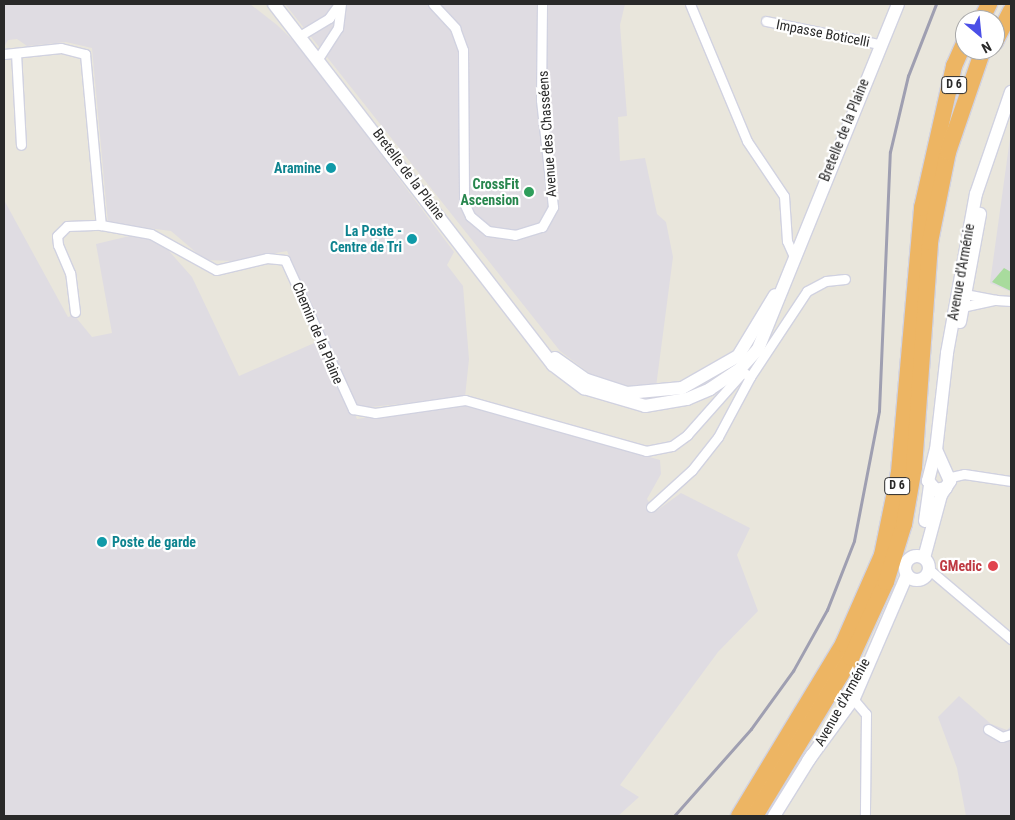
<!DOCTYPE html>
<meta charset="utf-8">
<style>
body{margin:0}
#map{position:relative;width:1015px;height:820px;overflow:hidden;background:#e9e6dc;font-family:"Roboto Condensed",sans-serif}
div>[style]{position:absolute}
.industrial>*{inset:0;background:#dfdce2}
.green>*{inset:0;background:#a8db9d}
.roads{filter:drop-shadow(1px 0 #d1d2e0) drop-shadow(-1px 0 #d1d2e0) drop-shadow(0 1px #d1d2e0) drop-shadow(0 -1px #d1d2e0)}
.street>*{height:9px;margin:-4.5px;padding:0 4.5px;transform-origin:4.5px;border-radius:4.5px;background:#fff}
.secondary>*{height:12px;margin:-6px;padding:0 6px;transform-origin:6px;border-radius:6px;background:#fff}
.secondary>.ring{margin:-6px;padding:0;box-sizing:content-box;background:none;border:12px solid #fff;border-radius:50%}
.highway>*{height:16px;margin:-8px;padding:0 8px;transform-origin:8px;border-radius:8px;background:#edb563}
.rail>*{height:2.5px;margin:-1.25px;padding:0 1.25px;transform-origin:1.25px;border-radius:1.25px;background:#9f9fb1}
.dots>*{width:14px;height:14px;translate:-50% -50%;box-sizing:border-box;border:2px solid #fff;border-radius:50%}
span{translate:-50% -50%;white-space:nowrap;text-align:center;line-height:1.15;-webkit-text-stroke:4.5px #fff;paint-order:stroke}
.shield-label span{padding:1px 4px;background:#fff;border:1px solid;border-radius:4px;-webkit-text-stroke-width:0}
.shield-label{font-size:12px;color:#292929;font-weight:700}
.street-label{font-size:14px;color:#292929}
.culture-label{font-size:14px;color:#0d838f;font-weight:700}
.right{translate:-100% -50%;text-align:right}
.left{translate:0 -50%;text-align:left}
.leisure-label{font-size:14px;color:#27864d;font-weight:700}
.health-label{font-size:14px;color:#be3a42;font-weight:700}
.frame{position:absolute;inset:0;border:5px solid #292929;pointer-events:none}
.north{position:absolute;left:955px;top:10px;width:50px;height:50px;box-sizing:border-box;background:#fff;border:1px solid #a9a9a9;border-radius:50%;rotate:152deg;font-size:14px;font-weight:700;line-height:20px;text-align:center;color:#292929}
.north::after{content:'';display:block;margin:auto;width:18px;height:22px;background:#4b4fe7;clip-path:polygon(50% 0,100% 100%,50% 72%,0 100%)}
</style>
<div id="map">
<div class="industrial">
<i style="clip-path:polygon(4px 4px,250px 4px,277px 25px,300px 47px,454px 252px,447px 265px,463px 286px,469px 359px,465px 397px,361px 408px,350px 398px,287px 251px,233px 261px,205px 260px,171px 231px,108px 223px,92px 48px,66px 42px,27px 46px,17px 39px,8px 40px,4px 47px)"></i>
<i style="clip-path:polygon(285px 4px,625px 4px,620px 25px,627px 116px,618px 117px,620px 161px,645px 158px,657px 214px,666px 222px,673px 257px,656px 387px,623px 385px,592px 375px,560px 351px)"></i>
<i style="clip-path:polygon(1011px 131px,1011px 292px,990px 283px)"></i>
<i style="clip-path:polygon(4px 200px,68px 317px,74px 315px,92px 337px,112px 333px,96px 244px,138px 234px,161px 242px,192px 277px,239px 376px,321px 340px,357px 419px,458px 404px,660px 460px,661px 474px,647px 499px,655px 512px,681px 493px,750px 528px,737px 555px,758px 611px,718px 652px,620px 785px,639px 797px,618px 816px,4px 816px)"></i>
<i style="clip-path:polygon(959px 696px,991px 724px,1007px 730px,1011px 726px,1011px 816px,966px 816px,957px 768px,938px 717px)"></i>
</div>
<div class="green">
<i style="clip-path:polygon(1004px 268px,1011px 272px,1011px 291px,992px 282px)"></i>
</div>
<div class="roads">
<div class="street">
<i style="left:433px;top:4px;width:33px;rotate:47deg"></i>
<i style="left:455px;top:28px;width:23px;rotate:70deg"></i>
<i style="left:463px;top:50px;width:153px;rotate:89.6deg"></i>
<i style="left:464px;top:203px;width:14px;rotate:65deg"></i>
<i style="left:470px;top:216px;width:23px;rotate:40deg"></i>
<i style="left:488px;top:231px;width:27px;rotate:8deg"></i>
<i style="left:515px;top:235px;width:28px;rotate:-17deg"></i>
<i style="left:542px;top:227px;width:23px;rotate:-61deg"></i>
<i style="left:553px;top:207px;width:108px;rotate:-96.4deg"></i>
<i style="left:541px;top:100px;width:96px;rotate:-89.4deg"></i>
<i style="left:690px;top:4px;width:148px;rotate:67.4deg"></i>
<i style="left:747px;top:141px;width:66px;rotate:56.1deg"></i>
<i style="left:784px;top:196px;width:45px;rotate:86.2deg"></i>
<i style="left:787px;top:241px;width:17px;rotate:66deg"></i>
<i style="left:766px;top:21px;width:115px;rotate:11.5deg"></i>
<i style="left:301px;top:35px;width:33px;rotate:-31deg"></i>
<i style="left:329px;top:18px;width:17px;rotate:-54deg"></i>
<i style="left:16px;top:53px;width:92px;rotate:86.9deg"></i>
<i style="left:4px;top:54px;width:57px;rotate:-6deg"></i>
<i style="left:61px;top:48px;width:25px;rotate:14deg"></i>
<i style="left:85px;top:54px;width:172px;rotate:84.7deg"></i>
<i style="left:319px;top:57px;width:35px;rotate:-57deg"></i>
<i style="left:338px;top:28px;width:24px;rotate:-83deg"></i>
<i style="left:996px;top:300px;width:15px;rotate:4deg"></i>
<i style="left:957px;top:308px;width:40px;rotate:-12deg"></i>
<i style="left:996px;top:300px;width:36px;rotate:-169deg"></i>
<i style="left:75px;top:312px;width:39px;rotate:-97deg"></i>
<i style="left:70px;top:273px;width:30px;rotate:-113deg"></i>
<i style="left:58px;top:245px;width:9px;rotate:-96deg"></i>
<i style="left:57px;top:236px;width:14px;rotate:-45deg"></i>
<i style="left:67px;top:226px;width:34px;rotate:-2deg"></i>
<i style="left:101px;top:225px;width:51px;rotate:10.2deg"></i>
<i style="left:151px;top:234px;width:74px;rotate:29deg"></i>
<i style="left:216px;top:270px;width:52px;rotate:-13.2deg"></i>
<i style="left:267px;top:258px;width:18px;rotate:6deg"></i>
<i style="left:285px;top:260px;width:164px;rotate:65.5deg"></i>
<i style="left:353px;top:409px;width:22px;rotate:10deg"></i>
<i style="left:375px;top:413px;width:91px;rotate:-8.2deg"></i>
<i style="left:465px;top:400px;width:188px;rotate:15.7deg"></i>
<i style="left:646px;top:451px;width:26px;rotate:-11deg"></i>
<i style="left:672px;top:446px;width:19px;rotate:-36deg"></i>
<i style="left:687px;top:435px;width:84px;rotate:-48.4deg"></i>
<i style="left:743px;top:372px;width:4px;rotate:-135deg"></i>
<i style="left:750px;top:377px;width:103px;rotate:-56.5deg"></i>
<i style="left:807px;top:291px;width:21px;rotate:-28deg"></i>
<i style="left:826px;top:281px;width:19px;rotate:-6deg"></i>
<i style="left:951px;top:477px;width:13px;rotate:-13deg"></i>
<i style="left:964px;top:474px;width:48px;rotate:8.5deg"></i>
<i style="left:651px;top:507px;width:55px;rotate:-42.1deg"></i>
<i style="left:692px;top:470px;width:42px;rotate:-51.8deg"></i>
<i style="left:718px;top:437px;width:68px;rotate:-61.9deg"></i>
<i style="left:750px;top:377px;width:9px;rotate:-144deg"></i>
<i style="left:932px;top:572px;width:104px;rotate:40.3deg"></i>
<i style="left:849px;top:694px;width:26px;rotate:50deg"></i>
<i style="left:866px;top:714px;width:102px;rotate:90.6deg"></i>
<i style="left:988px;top:729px;width:16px;rotate:30deg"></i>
<i style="left:1002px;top:737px;width:9px;rotate:-18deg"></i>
</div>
<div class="secondary">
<i style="left:274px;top:4px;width:456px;rotate:52.3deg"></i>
<i style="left:553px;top:365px;width:39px;rotate:37deg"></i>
<i style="left:584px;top:388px;width:64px;rotate:16.4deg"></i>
<i style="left:645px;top:406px;width:43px;rotate:-9.5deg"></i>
<i style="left:687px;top:399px;width:25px;rotate:-23deg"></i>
<i style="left:710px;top:389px;width:36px;rotate:-34deg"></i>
<i style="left:740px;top:369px;width:27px;rotate:-48deg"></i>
<i style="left:758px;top:349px;width:372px;rotate:-67.9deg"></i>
<i style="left:960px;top:322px;width:110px;rotate:-79.5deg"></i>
<i style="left:555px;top:358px;width:39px;rotate:35deg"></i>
<i style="left:587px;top:380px;width:42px;rotate:18deg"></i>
<i style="left:627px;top:393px;width:55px;rotate:-5.2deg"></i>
<i style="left:682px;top:388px;width:64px;rotate:-29.7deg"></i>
<i style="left:738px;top:356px;width:71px;rotate:-58.8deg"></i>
<i style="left:946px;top:488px;width:10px;rotate:169deg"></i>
<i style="left:936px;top:490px;width:12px;rotate:-132deg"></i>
<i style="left:928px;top:481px;width:32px;rotate:-76deg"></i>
<i style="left:936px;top:450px;width:98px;rotate:-83.5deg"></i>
<i style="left:947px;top:353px;width:162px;rotate:-79.7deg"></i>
<i style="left:976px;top:194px;width:108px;rotate:-71.1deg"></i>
<i style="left:925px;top:521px;width:34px;rotate:-82deg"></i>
<i class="ring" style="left:905px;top:556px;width:12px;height:12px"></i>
<i style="left:924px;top:558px;width:65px;rotate:-74.9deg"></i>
<i style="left:941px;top:495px;width:17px;rotate:-57deg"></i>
<i style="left:950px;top:481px;width:34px;rotate:-114deg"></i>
<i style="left:808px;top:761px;width:78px;rotate:-53.9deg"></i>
<i style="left:854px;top:698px;width:134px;rotate:-66.7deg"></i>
<i style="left:774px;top:816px;width:72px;rotate:-58.1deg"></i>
</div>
<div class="highway">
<i style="left:981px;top:20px;width:18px;rotate:-63deg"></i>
<i style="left:995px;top:42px;width:35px;rotate:-63deg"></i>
<i style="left:739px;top:816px;width:201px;rotate:-58.8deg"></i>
<i style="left:843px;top:644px;width:97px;rotate:-66.3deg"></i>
<i style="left:882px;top:555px;width:85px;rotate:-78.4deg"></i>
<i style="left:899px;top:472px;width:265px;rotate:-85deg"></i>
<i style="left:922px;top:208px;width:146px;rotate:-77.3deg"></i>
<i style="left:954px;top:66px;width:27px;rotate:-66deg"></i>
<i style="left:755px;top:816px;width:185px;rotate:-58.7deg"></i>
<i style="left:851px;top:658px;width:84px;rotate:-65.3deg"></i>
<i style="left:886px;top:582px;width:61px;rotate:-72.8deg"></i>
<i style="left:904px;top:524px;width:58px;rotate:-80deg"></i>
<i style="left:914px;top:467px;width:226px;rotate:-85.9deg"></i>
<i style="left:930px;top:242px;width:92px;rotate:-78.7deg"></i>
<i style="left:948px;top:152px;width:108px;rotate:-71.1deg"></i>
</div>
</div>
<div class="rail">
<i style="left:674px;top:816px;width:116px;rotate:-48.5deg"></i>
<i style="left:751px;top:729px;width:72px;rotate:-54.1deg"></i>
<i style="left:793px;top:671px;width:70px;rotate:-60.9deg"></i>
<i style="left:827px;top:610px;width:74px;rotate:-68.6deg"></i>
<i style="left:854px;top:541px;width:132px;rotate:-79.1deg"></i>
<i style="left:879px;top:411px;width:259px;rotate:-87.6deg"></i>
<i style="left:890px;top:152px;width:78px;rotate:-76.7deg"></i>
<i style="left:908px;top:76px;width:77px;rotate:-68.7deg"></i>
</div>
<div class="dots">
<i style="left:331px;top:168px;background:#0f9aa8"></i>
<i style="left:529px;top:192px;background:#2e9e5b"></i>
<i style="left:412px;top:239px;background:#0f9aa8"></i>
<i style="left:102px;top:542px;background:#0f9aa8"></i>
<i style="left:993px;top:566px;background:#e0444e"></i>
</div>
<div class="shield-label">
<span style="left:954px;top:85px">D 6</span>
<span style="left:897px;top:486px">D 6</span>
</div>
<div class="street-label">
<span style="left:823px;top:33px;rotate:11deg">Impasse Boticelli</span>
<span style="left:844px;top:130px;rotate:-68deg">Bretelle de la Plaine</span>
<span style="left:547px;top:134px;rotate:-94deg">Avenue des Chasséens</span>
<span style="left:409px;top:174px;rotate:53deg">Bretelle de la Plaine</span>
<span style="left:961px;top:272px;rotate:-80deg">Avenue d'Arménie</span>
<span style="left:318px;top:333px;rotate:67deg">Chemin de la Plaine</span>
<span style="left:842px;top:702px;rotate:-61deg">Avenue d'Arménie</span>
</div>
<div class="culture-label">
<span class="right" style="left:321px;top:168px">Aramine</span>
<span class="right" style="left:402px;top:239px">La Poste -<br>Centre de Tri</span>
<span class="left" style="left:112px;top:542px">Poste de garde</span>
</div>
<div class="leisure-label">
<span class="right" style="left:519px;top:192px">CrossFit<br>Ascension</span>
</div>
<div class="health-label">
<span class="right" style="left:982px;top:566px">GMedic</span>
</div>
<div class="frame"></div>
<div class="north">N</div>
</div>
